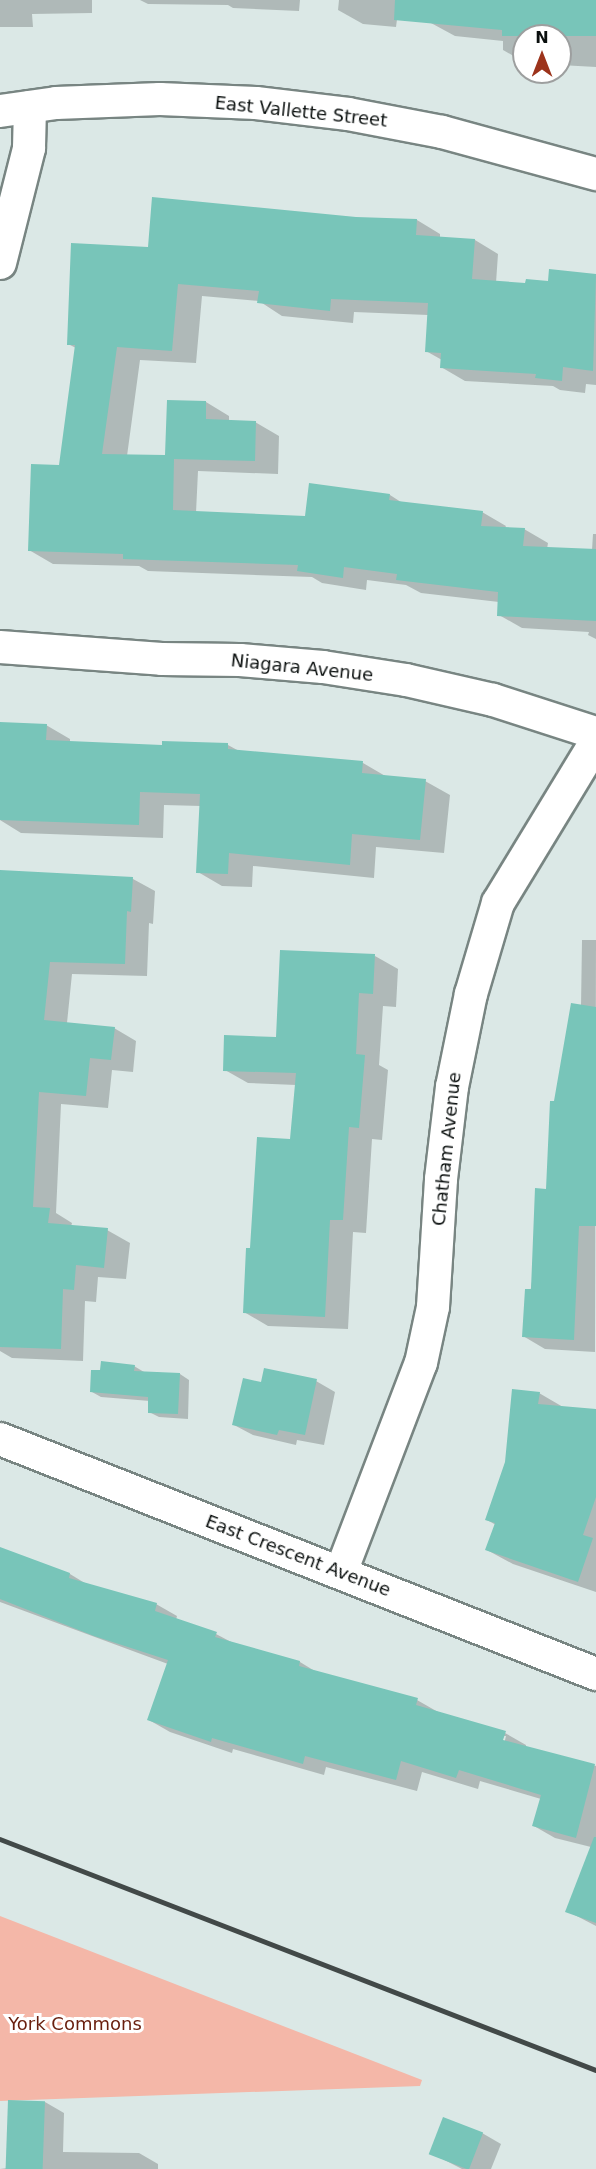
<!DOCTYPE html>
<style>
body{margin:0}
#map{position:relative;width:596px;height:2169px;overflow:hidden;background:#dbe8e6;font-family:"DejaVu Sans",sans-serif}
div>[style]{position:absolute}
.green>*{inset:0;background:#f4b7a8}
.shadow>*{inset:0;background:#0003}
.building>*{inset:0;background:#78c5b9;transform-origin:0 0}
.roads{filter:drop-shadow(2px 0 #788582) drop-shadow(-2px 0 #788582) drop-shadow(0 2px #788582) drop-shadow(0 -2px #788582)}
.minor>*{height:32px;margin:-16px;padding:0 16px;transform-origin:16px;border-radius:16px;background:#fff}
.rail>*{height:4.5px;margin:-2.25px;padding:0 2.25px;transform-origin:2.25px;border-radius:2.25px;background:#424948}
span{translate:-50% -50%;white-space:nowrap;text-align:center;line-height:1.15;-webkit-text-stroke:6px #fff;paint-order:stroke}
.street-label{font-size:18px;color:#0a0f0e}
.park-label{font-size:18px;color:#691f0e}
.north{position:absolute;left:512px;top:24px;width:60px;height:60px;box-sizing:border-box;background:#fff;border:2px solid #9d9f9f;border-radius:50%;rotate:0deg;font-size:16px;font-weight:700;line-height:24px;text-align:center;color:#0a0f0e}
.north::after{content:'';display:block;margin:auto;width:21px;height:27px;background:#9c331b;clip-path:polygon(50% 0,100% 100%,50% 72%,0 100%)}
</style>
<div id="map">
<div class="green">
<i style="clip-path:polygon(0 1916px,422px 2080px,420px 2086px,0 2101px)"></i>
</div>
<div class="shadow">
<i style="clip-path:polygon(0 0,92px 0,92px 13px,32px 14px,33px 27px,0 27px)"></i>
<i style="clip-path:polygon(140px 0,300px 0,299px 11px,233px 8px,228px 5px,148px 4px)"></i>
<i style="clip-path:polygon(339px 0,596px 0,596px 67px,560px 65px,560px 36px,524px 36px,524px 62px,503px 50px,503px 41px,455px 36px,431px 23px,398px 12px,396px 27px,363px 24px,338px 10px)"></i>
<i style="clip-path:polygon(356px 219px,417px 220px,440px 234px,440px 238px,475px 240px,498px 254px,496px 283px,527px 285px,550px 283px,551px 270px,596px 276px,596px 385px,586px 384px,585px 393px,560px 390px,553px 386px,465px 381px,441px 367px,442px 360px,426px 351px,428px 315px,354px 312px,353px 323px,282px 316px,259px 301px,202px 296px,196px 363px,140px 360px,127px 456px,167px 457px,206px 402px,229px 416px,229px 421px,255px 422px,279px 436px,278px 474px,198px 471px,196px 513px,306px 518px,390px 495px,404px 504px,482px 512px,506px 526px,505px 528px,524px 529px,548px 543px,547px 549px,592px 550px,593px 534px,596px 534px,596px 639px,588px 635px,589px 632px,522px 628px,499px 615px,499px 602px,421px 593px,406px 585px,367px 580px,366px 590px,322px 583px,312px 577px,148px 571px,139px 566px,53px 564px,29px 550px,61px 467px,76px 348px,68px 344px,149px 249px)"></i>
<i style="clip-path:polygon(0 724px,46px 725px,70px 739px,70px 742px,164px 746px,228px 745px,239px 751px,363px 763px,387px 777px,425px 781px,450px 795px,444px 853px,376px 847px,374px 878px,253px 866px,252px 887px,222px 886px,198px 872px,201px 806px,164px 805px,163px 838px,21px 833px,0 820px)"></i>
<i style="clip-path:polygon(0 871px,133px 879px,155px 891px,153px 924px,149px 923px,147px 976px,72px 974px,67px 1023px,114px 1028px,136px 1041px,133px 1072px,112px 1070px,108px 1108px,61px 1104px,56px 1213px,72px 1223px,71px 1227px,107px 1230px,130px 1243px,126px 1279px,98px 1277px,96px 1302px,85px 1301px,83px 1361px,12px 1358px,0 1351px)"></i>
<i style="clip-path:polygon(582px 940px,596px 940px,595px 1352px,545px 1349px,523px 1336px,547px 1190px,555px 1102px,581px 1006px)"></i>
<i style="clip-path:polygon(375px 956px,398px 969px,396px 1007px,383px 1006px,379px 1065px,388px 1070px,382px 1140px,372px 1139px,366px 1233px,353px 1232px,348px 1329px,268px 1326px,244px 1312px,252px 1250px,291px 1141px,296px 1085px,248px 1083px,225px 1070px,278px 1039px)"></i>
<i style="clip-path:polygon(134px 1366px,144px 1372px,180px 1374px,189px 1380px,188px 1419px,159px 1417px,149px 1412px,150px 1401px,101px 1397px,92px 1392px)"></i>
<i style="clip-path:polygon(316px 1381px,335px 1392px,324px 1445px,297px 1440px,296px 1445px,253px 1435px,234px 1425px,262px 1383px)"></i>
<i style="clip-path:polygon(539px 1393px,563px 1407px,596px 1410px,596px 1592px,513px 1564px,487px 1550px,496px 1525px,487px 1520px)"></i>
<i style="clip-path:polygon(evenodd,0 1549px,70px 1574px,88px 1585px,156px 1604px,177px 1616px,176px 1620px,216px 1634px,235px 1644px,300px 1662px,318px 1673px,417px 1700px,438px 1712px,505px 1733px,526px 1745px,526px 1748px,596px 1766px,596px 1926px,567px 1911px,591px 1847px,555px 1838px,534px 1826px,541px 1799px,480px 1781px,478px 1789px,422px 1772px,417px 1791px,326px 1767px,324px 1775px,233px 1749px,232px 1753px,170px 1732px,149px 1720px,168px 1664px,0 1602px,0 1549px,503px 1736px,506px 1736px,503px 1748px,503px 1736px)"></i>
<i style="clip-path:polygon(45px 2102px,64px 2113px,63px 2152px,139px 2153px,158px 2164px,158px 2169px,0 2169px,8px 2168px)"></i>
<i style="clip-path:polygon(482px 2133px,501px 2144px,491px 2169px,462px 2169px,431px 2153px)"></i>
</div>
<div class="building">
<i style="clip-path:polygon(395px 0,596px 0,596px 36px,502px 36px,502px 30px,394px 20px)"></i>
<i style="clip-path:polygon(152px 197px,356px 217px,417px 219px,416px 235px,475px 239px,472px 279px,525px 283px,526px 279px,548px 281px,549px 269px,596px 274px,593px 371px,563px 367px,562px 381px,535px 378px,536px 374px,440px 368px,441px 353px,425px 352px,428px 303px,331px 299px,330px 311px,257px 303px,259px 291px,178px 284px,172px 351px,117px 347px,102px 454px,165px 455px,167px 400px,206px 401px,206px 419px,256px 421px,255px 461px,174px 459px,173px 510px,305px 516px,309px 483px,390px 494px,389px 500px,483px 511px,481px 526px,525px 528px,523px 546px,596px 549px,596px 621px,497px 616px,498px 592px,396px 580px,397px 574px,344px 567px,343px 578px,297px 571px,298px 565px,123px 559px,123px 554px,28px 551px,31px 464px,59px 465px,75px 345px,67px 345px,71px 243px,148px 247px)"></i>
<i style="clip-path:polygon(0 722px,47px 724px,46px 740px,162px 745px,162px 741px,228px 743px,228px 749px,363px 761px,362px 773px,426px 779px,420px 840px,352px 834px,350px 865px,229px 853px,228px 874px,196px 873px,200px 794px,140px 792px,139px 825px,0 820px)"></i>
<i style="clip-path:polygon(0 870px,133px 877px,131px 912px,127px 911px,125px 964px,50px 962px,44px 1020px,115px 1027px,111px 1060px,90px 1058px,86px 1096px,39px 1092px,33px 1207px,50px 1208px,48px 1223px,108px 1228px,104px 1268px,76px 1265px,74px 1290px,63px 1289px,61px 1349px,0 1347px)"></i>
<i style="clip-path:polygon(280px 950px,375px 954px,373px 994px,359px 993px,356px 1054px,365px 1055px,359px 1128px,349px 1127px,343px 1220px,330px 1220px,325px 1317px,243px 1313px,246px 1248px,250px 1248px,257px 1137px,290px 1139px,296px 1073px,223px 1071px,224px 1035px,276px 1037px)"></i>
<i style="clip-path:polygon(571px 1003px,596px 1007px,596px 1226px,579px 1226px,574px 1340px,522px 1337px,525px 1289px,531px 1289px,535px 1188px,546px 1189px,550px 1101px,554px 1101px)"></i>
<i style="clip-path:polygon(101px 1361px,135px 1365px,134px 1371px,180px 1373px,178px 1414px,148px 1413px,148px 1397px,90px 1392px,91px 1370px,100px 1370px)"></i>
<i style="clip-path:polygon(264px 1368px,317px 1379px,305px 1435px,279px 1430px,277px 1435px,232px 1425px,243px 1378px,261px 1382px)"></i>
<i style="clip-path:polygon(512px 1389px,540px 1392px,538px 1404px,596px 1409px,596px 1497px,583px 1535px,593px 1538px,578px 1582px,485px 1550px,495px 1523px,485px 1520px,505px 1462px)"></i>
<i style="clip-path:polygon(0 1547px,70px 1573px,69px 1578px,157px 1603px,155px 1611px,217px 1632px,215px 1637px,300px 1661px,299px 1666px,418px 1698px,416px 1705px,506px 1731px,503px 1740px,595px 1764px,576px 1838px,532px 1826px,541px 1795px,459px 1770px,456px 1778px,401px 1761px,396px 1780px,305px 1756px,303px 1764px,212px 1738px,211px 1742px,147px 1720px,168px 1660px,94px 1636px,0 1599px)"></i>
<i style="clip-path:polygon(594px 1837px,596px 1837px,596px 1923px,565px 1912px)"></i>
<i style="left:8px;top:2100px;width:37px;height:69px;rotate:2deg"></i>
<i style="left:443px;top:2117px;width:43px;height:40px;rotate:21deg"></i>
</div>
<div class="roads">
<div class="minor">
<i style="left:0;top:111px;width:57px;rotate:-8.1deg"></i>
<i style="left:56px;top:103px;width:104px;rotate:-2.2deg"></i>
<i style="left:160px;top:99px;width:96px;rotate:2.4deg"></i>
<i style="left:256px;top:103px;width:93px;rotate:6.8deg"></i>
<i style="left:348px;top:114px;width:96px;rotate:10.8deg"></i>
<i style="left:442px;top:132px;width:160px;rotate:15.3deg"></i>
<i style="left:0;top:263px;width:119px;rotate:-75.8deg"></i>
<i style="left:29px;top:148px;width:41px;rotate:-88.6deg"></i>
<i style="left:0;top:647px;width:162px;rotate:4.2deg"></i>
<i style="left:162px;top:659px;width:78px;rotate:0.7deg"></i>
<i style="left:240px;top:660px;width:83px;rotate:4.8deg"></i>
<i style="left:323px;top:667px;width:84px;rotate:8.9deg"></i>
<i style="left:406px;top:680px;width:89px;rotate:12.9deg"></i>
<i style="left:493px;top:700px;width:108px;rotate:17.8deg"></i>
<i style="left:0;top:1439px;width:641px;rotate:21.52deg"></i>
<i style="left:341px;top:1572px;width:224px;rotate:-69.1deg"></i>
<i style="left:421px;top:1363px;width:57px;rotate:-77.9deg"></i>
<i style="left:433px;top:1307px;width:128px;rotate:-86.4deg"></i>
<i style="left:441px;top:1179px;width:93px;rotate:-83.2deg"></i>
<i style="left:452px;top:1087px;width:95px;rotate:-78.5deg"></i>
<i style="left:471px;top:994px;width:95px;rotate:-73.5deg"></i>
<i style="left:498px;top:903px;width:188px;rotate:-58.7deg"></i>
</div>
</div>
<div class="rail">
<i style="left:0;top:1839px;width:639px;rotate:21.19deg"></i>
</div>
<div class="street-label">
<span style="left:301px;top:112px;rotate:6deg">East Vallette Street</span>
<span style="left:302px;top:668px;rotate:6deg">Niagara Avenue</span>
<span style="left:447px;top:1149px;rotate:-84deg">Chatham Avenue</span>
<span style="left:298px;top:1556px;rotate:21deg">East Crescent Avenue</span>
</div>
<div class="park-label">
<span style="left:75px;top:2024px">York Commons</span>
</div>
<div class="north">N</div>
</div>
